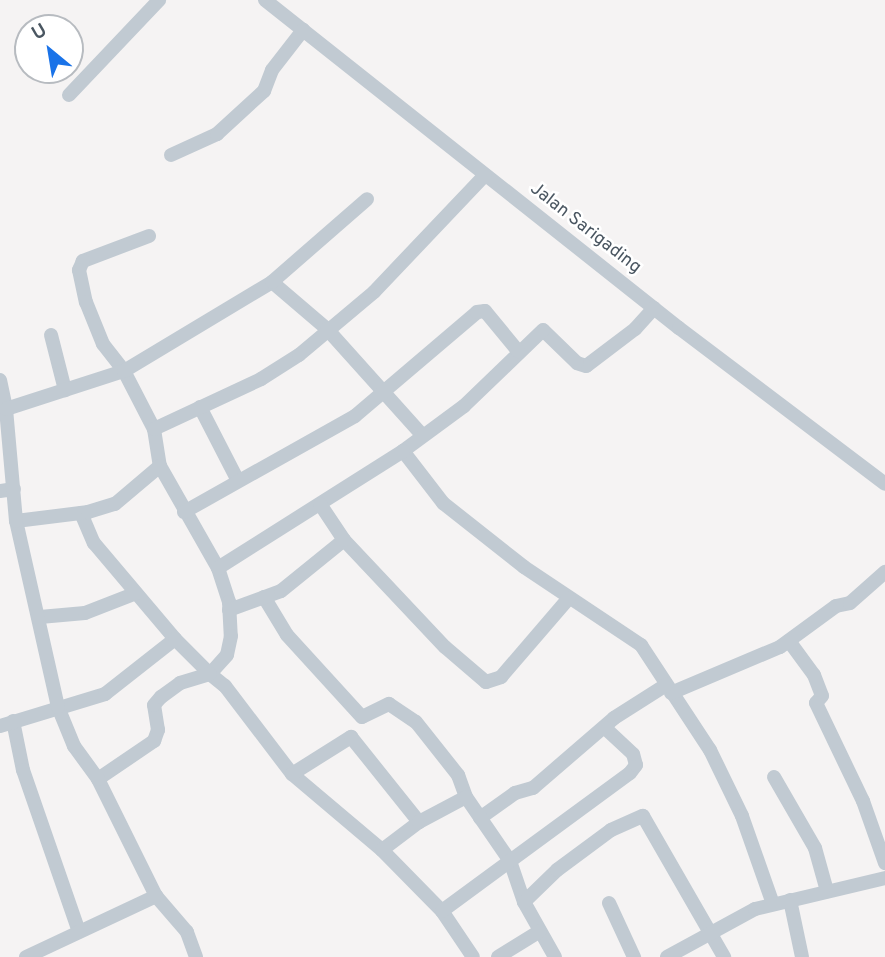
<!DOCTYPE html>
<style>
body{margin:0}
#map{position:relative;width:885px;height:957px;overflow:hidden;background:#f5f3f3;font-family:Overpass,sans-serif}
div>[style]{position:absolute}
.minor>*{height:14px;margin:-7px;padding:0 7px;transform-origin:7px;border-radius:7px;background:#c1cad2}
span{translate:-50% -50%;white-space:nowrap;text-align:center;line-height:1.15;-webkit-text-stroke:5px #fff;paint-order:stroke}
.street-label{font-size:18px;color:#4a5661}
.north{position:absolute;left:14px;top:14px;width:70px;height:70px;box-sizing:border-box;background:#fff;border:2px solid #b7bbc0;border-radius:50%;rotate:330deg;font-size:19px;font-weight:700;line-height:28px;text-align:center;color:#4a5661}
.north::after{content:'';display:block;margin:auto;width:24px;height:32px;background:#1a73e8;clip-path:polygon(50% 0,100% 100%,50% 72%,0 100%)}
</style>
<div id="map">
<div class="minor">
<i style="left:265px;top:0;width:528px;rotate:38.39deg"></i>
<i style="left:679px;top:328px;width:258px;rotate:37.1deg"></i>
<i style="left:69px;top:95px;width:131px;rotate:-46.5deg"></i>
<i style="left:171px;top:155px;width:51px;rotate:-24.5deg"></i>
<i style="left:217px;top:134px;width:64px;rotate:-42.5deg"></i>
<i style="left:264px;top:91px;width:22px;rotate:-69deg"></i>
<i style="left:272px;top:70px;width:51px;rotate:-52.2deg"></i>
<i style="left:149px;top:236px;width:71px;rotate:159.3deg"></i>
<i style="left:83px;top:261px;width:10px;rotate:114deg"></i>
<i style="left:79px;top:270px;width:33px;rotate:78deg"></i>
<i style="left:86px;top:302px;width:45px;rotate:68deg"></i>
<i style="left:103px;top:344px;width:34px;rotate:52deg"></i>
<i style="left:124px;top:371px;width:65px;rotate:62.7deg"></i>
<i style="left:154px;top:429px;width:37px;rotate:81deg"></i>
<i style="left:160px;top:466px;width:117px;rotate:60.4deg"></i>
<i style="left:218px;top:568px;width:36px;rotate:72deg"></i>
<i style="left:229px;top:602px;width:34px;rotate:87deg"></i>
<i style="left:231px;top:636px;width:19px;rotate:102deg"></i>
<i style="left:227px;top:655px;width:25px;rotate:132deg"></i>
<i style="left:210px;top:674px;width:19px;rotate:39deg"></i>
<i style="left:225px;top:686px;width:111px;rotate:52.7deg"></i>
<i style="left:292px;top:774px;width:118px;rotate:40.2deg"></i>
<i style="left:382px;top:850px;width:86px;rotate:45.5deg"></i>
<i style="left:442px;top:911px;width:55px;rotate:56deg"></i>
<i style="left:272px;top:282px;width:72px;rotate:40.5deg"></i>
<i style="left:327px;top:329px;width:142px;rotate:48.1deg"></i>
<i style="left:654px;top:308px;width:28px;rotate:132deg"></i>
<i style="left:635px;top:329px;width:61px;rotate:142.9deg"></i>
<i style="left:586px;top:366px;width:9px;rotate:-162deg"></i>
<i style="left:577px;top:363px;width:47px;rotate:-135.9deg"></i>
<i style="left:543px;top:330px;width:110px;rotate:136.1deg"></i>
<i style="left:464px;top:406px;width:76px;rotate:143.6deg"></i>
<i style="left:403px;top:451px;width:66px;rotate:52.4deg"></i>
<i style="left:443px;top:503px;width:103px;rotate:38.3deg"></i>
<i style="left:524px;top:567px;width:141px;rotate:33.7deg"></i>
<i style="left:641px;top:645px;width:126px;rotate:56.7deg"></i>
<i style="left:710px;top:750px;width:73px;rotate:64.1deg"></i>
<i style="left:742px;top:816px;width:93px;rotate:70.6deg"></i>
<i style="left:51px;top:335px;width:57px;rotate:75.7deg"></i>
<i style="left:0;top:380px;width:30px;rotate:78deg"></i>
<i style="left:200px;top:407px;width:83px;rotate:62.8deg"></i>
<i style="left:154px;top:429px;width:118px;rotate:-25deg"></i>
<i style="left:261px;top:379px;width:45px;rotate:-32.3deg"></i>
<i style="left:299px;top:355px;width:98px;rotate:-40deg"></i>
<i style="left:374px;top:292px;width:161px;rotate:-46.5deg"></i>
<i style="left:0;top:491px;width:14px;rotate:-8deg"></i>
<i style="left:184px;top:512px;width:196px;rotate:-29.3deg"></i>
<i style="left:355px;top:416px;width:160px;rotate:-40.4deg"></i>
<i style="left:477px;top:312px;width:8px;rotate:-7deg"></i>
<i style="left:485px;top:311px;width:52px;rotate:50.5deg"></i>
<i style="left:81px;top:513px;width:33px;rotate:67deg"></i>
<i style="left:94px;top:543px;width:126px;rotate:49.8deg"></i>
<i style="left:16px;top:521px;width:73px;rotate:-7.1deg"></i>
<i style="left:88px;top:512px;width:28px;rotate:-17deg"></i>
<i style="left:115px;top:504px;width:59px;rotate:-40.2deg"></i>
<i style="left:344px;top:540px;width:147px;rotate:46.7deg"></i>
<i style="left:445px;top:647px;width:54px;rotate:40.5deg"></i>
<i style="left:486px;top:682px;width:16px;rotate:-18deg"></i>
<i style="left:501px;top:677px;width:104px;rotate:-49.3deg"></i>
<i style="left:218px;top:568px;width:219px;rotate:-32.3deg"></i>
<i style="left:264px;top:597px;width:44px;rotate:58.8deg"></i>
<i style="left:287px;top:635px;width:111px;rotate:47.6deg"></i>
<i style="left:362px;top:717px;width:30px;rotate:-26deg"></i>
<i style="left:389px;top:704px;width:32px;rotate:34deg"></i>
<i style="left:416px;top:722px;width:68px;rotate:51.6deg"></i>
<i style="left:458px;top:775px;width:23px;rotate:70deg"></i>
<i style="left:229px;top:610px;width:55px;rotate:-20.1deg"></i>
<i style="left:281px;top:591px;width:81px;rotate:-39deg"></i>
<i style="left:344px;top:540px;width:43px;rotate:-123.7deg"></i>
<i style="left:40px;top:617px;width:45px;rotate:-5.1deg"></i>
<i style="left:85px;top:613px;width:53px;rotate:-21.2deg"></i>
<i style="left:789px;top:641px;width:42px;rotate:53.7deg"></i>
<i style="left:814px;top:675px;width:22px;rotate:69deg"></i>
<i style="left:822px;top:696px;width:9px;rotate:131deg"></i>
<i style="left:816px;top:703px;width:109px;rotate:64.4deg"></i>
<i style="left:863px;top:801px;width:66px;rotate:70.5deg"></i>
<i style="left:671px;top:693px;width:118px;rotate:-22.9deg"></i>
<i style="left:780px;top:647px;width:69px;rotate:-36.2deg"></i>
<i style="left:836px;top:606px;width:14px;rotate:-12deg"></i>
<i style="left:850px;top:603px;width:47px;rotate:-41.5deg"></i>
<i style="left:13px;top:721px;width:50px;rotate:78.5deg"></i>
<i style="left:23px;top:770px;width:171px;rotate:70.9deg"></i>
<i style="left:0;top:726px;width:110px;rotate:-16.9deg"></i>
<i style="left:105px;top:694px;width:89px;rotate:-38.2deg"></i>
<i style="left:175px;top:639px;width:49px;rotate:45deg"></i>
<i style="left:292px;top:774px;width:70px;rotate:-32.1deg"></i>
<i style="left:351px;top:737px;width:109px;rotate:51.3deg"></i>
<i style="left:774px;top:777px;width:82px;rotate:60deg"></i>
<i style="left:815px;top:848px;width:45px;rotate:74.4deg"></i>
<i style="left:98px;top:779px;width:68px;rotate:-34.2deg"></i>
<i style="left:154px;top:741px;width:12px;rotate:-70deg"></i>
<i style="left:158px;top:730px;width:25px;rotate:-99deg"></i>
<i style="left:154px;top:705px;width:11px;rotate:-49deg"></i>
<i style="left:161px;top:697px;width:24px;rotate:-36deg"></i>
<i style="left:180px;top:683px;width:31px;rotate:-17deg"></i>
<i style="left:480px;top:818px;width:43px;rotate:-35.5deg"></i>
<i style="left:515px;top:793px;width:19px;rotate:-16deg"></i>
<i style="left:533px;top:788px;width:107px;rotate:-40.8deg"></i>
<i style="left:614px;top:718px;width:62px;rotate:-32.4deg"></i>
<i style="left:382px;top:850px;width:46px;rotate:-37.1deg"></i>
<i style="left:419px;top:822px;width:53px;rotate:-28deg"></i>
<i style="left:466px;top:797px;width:78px;rotate:55.5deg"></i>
<i style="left:510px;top:861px;width:43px;rotate:71.1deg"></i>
<i style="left:524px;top:902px;width:63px;rotate:60.6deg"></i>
<i style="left:790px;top:900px;width:58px;rotate:78.1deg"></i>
<i style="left:524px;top:902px;width:46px;rotate:-44.1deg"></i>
<i style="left:557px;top:870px;width:67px;rotate:-36.5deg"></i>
<i style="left:611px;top:830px;width:35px;rotate:-24deg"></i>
<i style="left:643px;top:816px;width:163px;rotate:60.1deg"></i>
<i style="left:609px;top:903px;width:60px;rotate:65.2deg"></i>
<i style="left:442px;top:911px;width:233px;rotate:-36.3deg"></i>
<i style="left:630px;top:773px;width:10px;rotate:-53deg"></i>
<i style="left:636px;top:765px;width:11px;rotate:-105deg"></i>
<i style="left:633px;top:754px;width:38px;rotate:-137deg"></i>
<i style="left:26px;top:957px;width:144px;rotate:-25.1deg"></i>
<i style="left:196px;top:957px;width:27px;rotate:-110deg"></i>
<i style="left:187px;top:932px;width:48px;rotate:-130.7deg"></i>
<i style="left:156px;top:896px;width:131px;rotate:-116.4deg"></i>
<i style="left:98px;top:779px;width:41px;rotate:-126deg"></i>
<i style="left:74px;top:746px;width:42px;rotate:-112.3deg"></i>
<i style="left:58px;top:707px;width:191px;rotate:-102.7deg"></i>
<i style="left:16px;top:521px;width:112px;rotate:-95.1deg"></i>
<i style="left:6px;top:409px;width:124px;rotate:-17.9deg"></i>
<i style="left:124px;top:371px;width:173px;rotate:-31deg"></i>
<i style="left:272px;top:282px;width:126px;rotate:-41.1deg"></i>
<i style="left:498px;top:957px;width:49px;rotate:-31.8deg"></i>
<i style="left:667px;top:957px;width:100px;rotate:-28.6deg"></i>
<i style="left:755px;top:909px;width:134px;rotate:-13.4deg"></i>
</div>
<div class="street-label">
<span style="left:585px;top:229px;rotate:38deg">Jalan Sarigading</span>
</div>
<div class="north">U</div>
</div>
